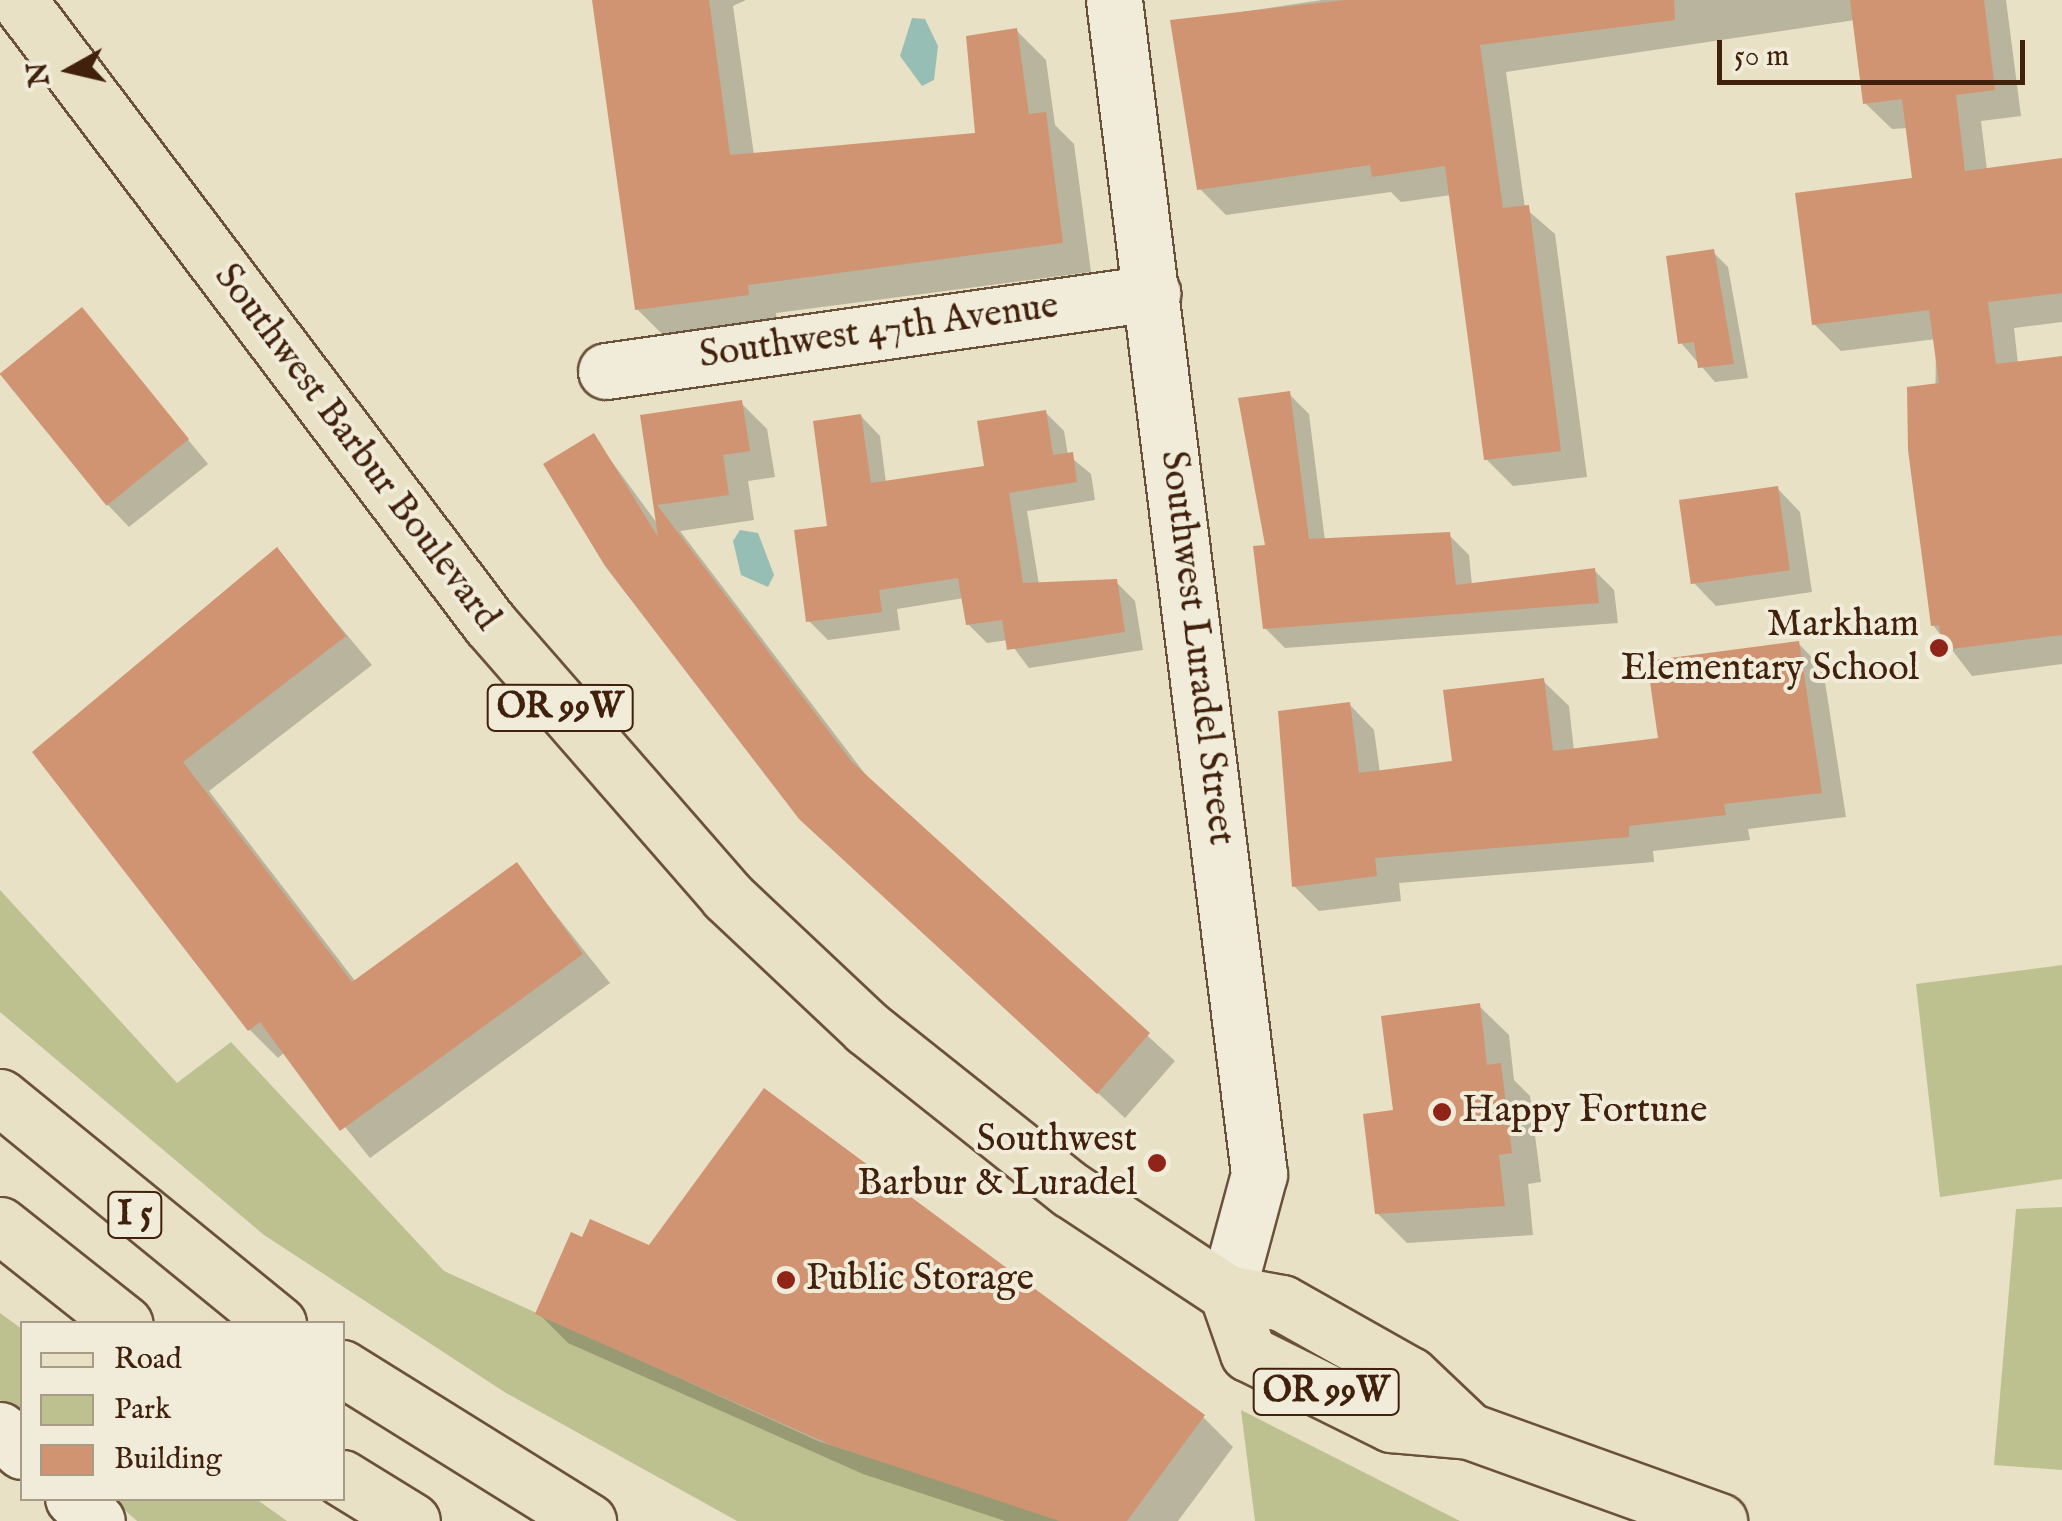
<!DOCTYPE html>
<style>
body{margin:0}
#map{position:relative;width:2062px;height:1521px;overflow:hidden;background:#e8e1c5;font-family:"IM FELL English",serif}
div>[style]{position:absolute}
.green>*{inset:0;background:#bdc190}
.water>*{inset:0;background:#97beb5}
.shadow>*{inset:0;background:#0003}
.building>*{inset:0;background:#d09472;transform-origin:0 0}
.roads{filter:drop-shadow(2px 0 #6b513a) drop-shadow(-2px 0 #6b513a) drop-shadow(0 2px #6b513a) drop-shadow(0 -2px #6b513a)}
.minor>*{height:55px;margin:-27.5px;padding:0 27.5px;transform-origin:27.5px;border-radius:27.5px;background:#f0ecd9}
.major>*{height:55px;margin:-27.5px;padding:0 27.5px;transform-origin:27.5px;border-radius:27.5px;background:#e8e1c5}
.highway>*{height:55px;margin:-27.5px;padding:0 27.5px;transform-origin:27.5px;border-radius:27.5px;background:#e8e1c5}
.dots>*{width:28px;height:28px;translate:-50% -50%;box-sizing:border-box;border:5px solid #f0ecd9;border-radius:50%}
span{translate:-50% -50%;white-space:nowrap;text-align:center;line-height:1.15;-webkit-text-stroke:8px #f0ecd9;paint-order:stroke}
.shield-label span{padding:2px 8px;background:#f0ecd9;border:2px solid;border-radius:8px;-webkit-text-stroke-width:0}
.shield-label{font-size:35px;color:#41210c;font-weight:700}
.street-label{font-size:38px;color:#41210c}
.poi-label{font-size:38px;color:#41210c}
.right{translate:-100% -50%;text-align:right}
.left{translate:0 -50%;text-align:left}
.legend{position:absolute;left:20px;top:1321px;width:325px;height:180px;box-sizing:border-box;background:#f0ecd9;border:2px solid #aa9b87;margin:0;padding:12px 18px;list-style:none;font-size:30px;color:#41210c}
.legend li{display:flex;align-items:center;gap:20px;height:50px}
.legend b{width:50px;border:2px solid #aa9b87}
.north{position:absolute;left:20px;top:20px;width:100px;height:100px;-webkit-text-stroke:8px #f0ecd9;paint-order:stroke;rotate:262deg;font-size:28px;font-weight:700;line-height:40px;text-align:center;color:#41210c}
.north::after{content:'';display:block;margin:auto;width:35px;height:45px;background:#41210c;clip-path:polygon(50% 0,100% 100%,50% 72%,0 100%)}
.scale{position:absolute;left:1717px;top:40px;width:308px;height:45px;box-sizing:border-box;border:5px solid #41210c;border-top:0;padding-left:12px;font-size:30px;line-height:35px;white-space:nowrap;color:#41210c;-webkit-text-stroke:8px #f0ecd9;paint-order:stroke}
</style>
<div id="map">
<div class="green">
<i style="clip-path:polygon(0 890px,177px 1083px,231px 1042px,444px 1271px,818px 1441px,1066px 1521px,737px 1521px,506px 1393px,264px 1235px,0 1012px)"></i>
<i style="clip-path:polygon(2062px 965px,2062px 1179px,1940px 1197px,1916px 984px)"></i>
<i style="clip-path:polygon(2062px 1207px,2062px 1470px,1994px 1465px,2016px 1209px)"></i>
<i style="clip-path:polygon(0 1313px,22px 1329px,22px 1420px,0 1400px)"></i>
<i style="clip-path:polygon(1241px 1410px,1458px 1520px,1460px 1521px,1255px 1521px)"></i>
<i style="clip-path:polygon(112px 1499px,256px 1499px,287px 1521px,137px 1521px)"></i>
</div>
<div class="water">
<i style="clip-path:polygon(912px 18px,925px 19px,938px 46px,934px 80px,922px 86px,900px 56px)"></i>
<i style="clip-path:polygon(740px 530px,758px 533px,774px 575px,768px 587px,741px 575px,733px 541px)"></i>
</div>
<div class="shadow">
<i style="clip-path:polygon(595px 0,746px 0,733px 6px,754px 155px,977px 135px,1017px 31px,1046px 60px,1055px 125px,1074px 144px,1091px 272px,776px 313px,777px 323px,666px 338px,637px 309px)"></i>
<i style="clip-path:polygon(1322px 0,2006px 0,2021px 116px,1981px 121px,1987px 170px,2062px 161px,2062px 322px,2014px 328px,2018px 364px,2062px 358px,2062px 664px,1972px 676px,1933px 625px,1936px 339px,1841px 351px,1814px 324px,1915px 180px,1908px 128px,1892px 129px,1865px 103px,1855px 20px,1506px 72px,1525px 208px,1555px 234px,1587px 477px,1513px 486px,1486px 459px,1451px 195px,1401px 202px,1391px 192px,1226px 215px,1199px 188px,1173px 22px)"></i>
<i style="clip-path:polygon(1713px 252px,1728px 267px,1748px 378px,1715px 382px,1681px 343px)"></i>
<i style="clip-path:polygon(82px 311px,208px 464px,129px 527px,107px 504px)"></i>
<i style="clip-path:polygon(1289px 394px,1309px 414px,1325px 541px,1449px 535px,1469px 555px,1472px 585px,1594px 570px,1614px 590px,1618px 623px,1285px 648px,1265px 628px)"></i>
<i style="clip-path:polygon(741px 403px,767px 429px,775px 477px,748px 481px,754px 520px,680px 531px,872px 783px,1175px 1061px,1125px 1118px,815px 832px,593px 436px,659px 526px,643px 417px)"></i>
<i style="clip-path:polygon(1045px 412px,1064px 431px,1068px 455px,1091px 474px,1095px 500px,1027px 511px,1039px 585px,1116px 582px,1135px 601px,1143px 650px,1029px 668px,1008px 640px,987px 643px,968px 624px,964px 598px,897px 609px,900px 630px,828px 640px,809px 621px,861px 416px,880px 436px,886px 483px,987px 468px)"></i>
<i style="clip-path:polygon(1778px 489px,1800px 512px,1812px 592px,1716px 606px,1694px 583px)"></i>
<i style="clip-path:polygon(277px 551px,372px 665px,209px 791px,356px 982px,516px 865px,610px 983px,370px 1158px,285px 1052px,278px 1058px,250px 1030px,35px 753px)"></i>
<i style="clip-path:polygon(1798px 643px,1823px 669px,1846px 817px,1748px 829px,1750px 840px,1653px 851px,1654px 862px,1399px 883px,1401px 901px,1319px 911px,1294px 886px,1349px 704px,1374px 730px,1380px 773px,1455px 764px,1543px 681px,1569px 706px,1574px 751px,1660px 740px)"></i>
<i style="clip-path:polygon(1479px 1006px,1509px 1035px,1514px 1080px,1530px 1096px,1541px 1182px,1528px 1184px,1533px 1235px,1407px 1243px,1377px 1213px)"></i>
<i style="clip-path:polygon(649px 1249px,1203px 1417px,1233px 1447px,1178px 1521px,1005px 1521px,863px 1474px,568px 1343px,538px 1313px)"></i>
</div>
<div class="building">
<i style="clip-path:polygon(592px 0,709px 0,730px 155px,975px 133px,966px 36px,1017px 28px,1029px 114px,1046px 112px,1063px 243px,748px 285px,749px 295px,635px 310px)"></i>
<i style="clip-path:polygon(1345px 0,1674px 0,1675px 20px,1480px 45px,1503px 208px,1529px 205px,1561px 451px,1484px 460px,1445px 166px,1372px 177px,1370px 165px,1197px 190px,1170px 20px)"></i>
<i style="clip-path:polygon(1850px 0,1984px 0,1995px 90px,1956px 95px,1965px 171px,2062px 158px,2062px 293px,1988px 302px,1996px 364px,2062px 356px,2062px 635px,1943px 650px,1939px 625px,1931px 626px,1908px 450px,1907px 387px,1939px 383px,1929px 310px,1812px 325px,1795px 193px,1912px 178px,1902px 99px,1863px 104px)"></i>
<i style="clip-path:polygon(1714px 249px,1734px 364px,1698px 368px,1694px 342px,1678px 344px,1666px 256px)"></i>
<i style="left:82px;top:307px;width:170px;height:106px;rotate:51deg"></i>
<i style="clip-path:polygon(1290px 391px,1309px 539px,1450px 532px,1456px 585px,1595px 568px,1599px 603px,1263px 629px,1253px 546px,1265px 545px,1238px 398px)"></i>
<i style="clip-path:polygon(742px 400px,750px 451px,723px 455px,729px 495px,657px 505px,852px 762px,1150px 1033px,1097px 1094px,799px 819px,605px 566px,543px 464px,594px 433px,658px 537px,640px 415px)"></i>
<i style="clip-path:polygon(1046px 410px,1053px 455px,1073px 452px,1077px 482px,1009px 493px,1023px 583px,1117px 579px,1125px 632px,1007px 650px,1002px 620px,966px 625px,958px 578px,879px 590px,882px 612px,806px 622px,794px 530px,827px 526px,813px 421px,861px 414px,871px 483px,984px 466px,977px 421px)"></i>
<i style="left:1778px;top:486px;width:85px;height:100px;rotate:82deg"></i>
<i style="clip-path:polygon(277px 547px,346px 636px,183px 762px,352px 982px,517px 862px,583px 954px,340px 1131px,260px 1022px,248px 1031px,32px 752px)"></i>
<i style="clip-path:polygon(1799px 641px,1822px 793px,1724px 804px,1726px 815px,1629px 826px,1629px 837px,1375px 858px,1377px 876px,1292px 887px,1278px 711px,1350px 702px,1359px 773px,1452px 761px,1443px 690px,1544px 678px,1553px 751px,1658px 738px,1647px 661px)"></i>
<i style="clip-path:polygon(1480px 1003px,1487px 1065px,1501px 1063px,1512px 1153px,1499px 1155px,1505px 1206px,1375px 1214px,1363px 1114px,1393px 1110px,1381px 1016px)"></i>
<i style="clip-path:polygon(764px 1088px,1205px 1415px,1127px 1521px,1059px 1521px,831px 1445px,535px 1314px,571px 1232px,582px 1237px,590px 1219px,649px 1245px)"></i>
</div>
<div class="roads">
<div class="minor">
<i style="left:1114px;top:0;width:1183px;rotate:82.96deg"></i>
<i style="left:1259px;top:1174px;width:123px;rotate:105.1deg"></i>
<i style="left:606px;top:371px;width:552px;rotate:-8.13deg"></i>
<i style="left:0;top:1430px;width:30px;rotate:44deg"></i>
<i style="left:73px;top:1498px;width:33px;rotate:44deg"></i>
</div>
<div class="major">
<i style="left:18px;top:0;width:782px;rotate:52.9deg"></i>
<i style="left:490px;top:624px;width:361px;rotate:48.9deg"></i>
<i style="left:727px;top:896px;width:192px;rotate:43.3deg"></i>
<i style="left:867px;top:1028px;width:260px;rotate:38.5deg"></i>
<i style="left:1071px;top:1190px;width:187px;rotate:33.4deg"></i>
<i style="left:1227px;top:1293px;width:56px;rotate:10.3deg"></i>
<i style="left:1282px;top:1303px;width:147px;rotate:29.4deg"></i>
<i style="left:1410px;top:1375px;width:81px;rotate:43.5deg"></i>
<i style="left:1227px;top:1293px;width:64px;rotate:70.7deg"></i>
<i style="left:1248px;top:1353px;width:160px;rotate:26.4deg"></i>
<i style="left:1391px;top:1424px;width:78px;rotate:5.1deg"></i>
<i style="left:1469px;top:1431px;width:266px;rotate:19.8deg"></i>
</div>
<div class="highway">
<i style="left:0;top:1097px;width:359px;rotate:39.2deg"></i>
<i style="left:0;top:1225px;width:159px;rotate:38.4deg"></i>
<i style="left:342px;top:1368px;width:290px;rotate:31.9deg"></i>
<i style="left:342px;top:1478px;width:82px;rotate:31.6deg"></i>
</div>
</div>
<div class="dots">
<i style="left:1939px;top:648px;background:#8f2418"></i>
<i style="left:1442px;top:1112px;background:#8f2418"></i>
<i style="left:1157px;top:1163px;background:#8f2418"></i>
<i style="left:786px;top:1280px;background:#8f2418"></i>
</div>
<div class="shield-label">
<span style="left:560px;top:708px">OR 99W</span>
<span style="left:135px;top:1215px">I 5</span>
<span style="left:1326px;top:1392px">OR 99W</span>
</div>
<div class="street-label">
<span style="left:879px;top:332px;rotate:-8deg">Southwest 47th Avenue</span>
<span style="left:356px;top:448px;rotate:53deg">Southwest Barbur Boulevard</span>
<span style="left:1196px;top:648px;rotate:83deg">Southwest Luradel Street</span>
</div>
<div class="poi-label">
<span class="right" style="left:1919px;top:648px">Markham<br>Elementary School</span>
<span class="left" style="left:1462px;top:1112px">Happy Fortune</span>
<span class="right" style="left:1137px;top:1163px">Southwest<br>Barbur &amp; Luradel</span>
<span class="left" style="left:806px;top:1280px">Public Storage</span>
</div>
<ul class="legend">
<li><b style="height:12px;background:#e8e1c5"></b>Road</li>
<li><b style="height:28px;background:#bdc190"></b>Park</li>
<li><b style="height:28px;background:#d09472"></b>Building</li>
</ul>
<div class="north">N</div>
<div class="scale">50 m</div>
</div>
